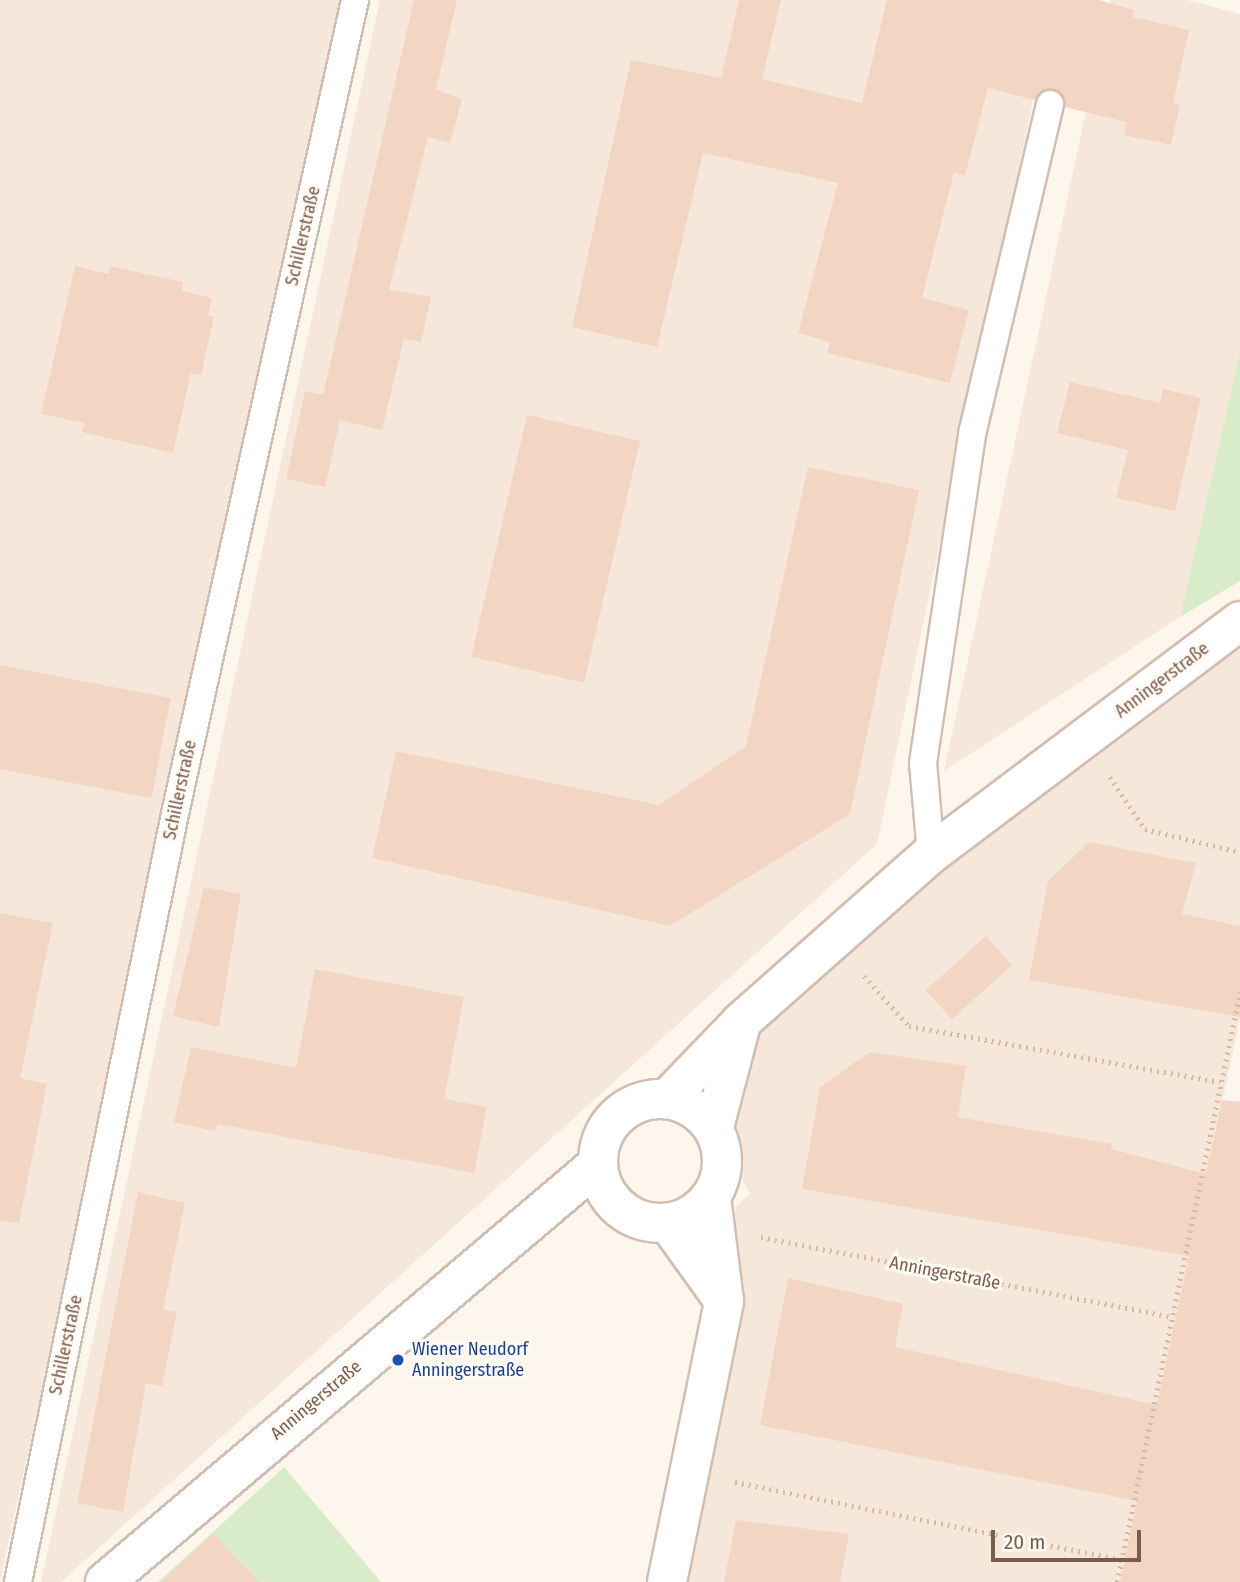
<!DOCTYPE html>
<meta charset="utf-8">
<style>
body{margin:0}
#map{position:relative;width:1240px;height:1582px;overflow:hidden;background:#fdf6ec;font-family:"Fira Sans Condensed",sans-serif}
div>[style]{position:absolute}
.residential>*{inset:0;background:#f5e8da}
.green>*{inset:0;background:#d8ecc9}
.building>*{inset:0;background:#f3d5c3;transform-origin:0 0}
.path>*{height:4.5px;margin-top:-2.25px;transform-origin:0;background:repeating-linear-gradient(90deg,#d9b8a5 0 2px,transparent 0 7px)}
.roads{filter:drop-shadow(2px 0 #d1beb0) drop-shadow(-2px 0 #d1beb0) drop-shadow(0 2px #d1beb0) drop-shadow(0 -2px #d1beb0)}
.lane>*{height:26px;margin:-13px;padding:0 13px;transform-origin:13px;border-radius:13px;background:#fff}
.street>*{height:38px;margin:-19px;padding:0 19px;transform-origin:19px;border-radius:19px;background:#fff}
.street>.ring{margin:-19px;padding:0;box-sizing:content-box;background:none;border:38px solid #fff;border-radius:50%}
.dots>*{width:19px;height:19px;translate:-50% -50%;box-sizing:border-box;border:4px solid #fffaf3;border-radius:50%}
span{translate:-50% -50%;white-space:nowrap;text-align:center;line-height:1.15;-webkit-text-stroke:6px #fffaf3;paint-order:stroke}
.street-label{font-size:18px;color:#7a5c4d}
.transit-label{font-size:18px;color:#164399}
.left{translate:0 -50%;text-align:left}
.scale{position:absolute;left:991px;top:1530px;width:150px;height:32px;box-sizing:border-box;border:4px solid #7a5c4d;border-top:0;padding-left:9px;font-size:21px;line-height:24px;white-space:nowrap;color:#7a5c4d;-webkit-text-stroke:5px #fffaf3;paint-order:stroke}
</style>
<div id="map">
<div class="residential">
<i style="clip-path:polygon(0 0,342px 0,0 1582px)"></i>
<i style="clip-path:polygon(380px 0,1054px 0,877px 844px,61px 1582px,41px 1582px)"></i>
<i style="clip-path:polygon(1110px 0,1187px 0,1240px 14px,1240px 352px,1180px 617px,944px 771px)"></i>
<i style="clip-path:polygon(1240px 618px,1240px 1018px,1122px 1582px,668px 1582px,724px 1301px,736px 1207px,750px 1193px,722px 1145px,741px 1022px)"></i>
</div>
<div class="green">
<i style="clip-path:polygon(1240px 352px,1240px 581px,1180px 617px)"></i>
<i style="clip-path:polygon(284px 1467px,381px 1582px,158px 1582px)"></i>
</div>
<div class="building">
<i style="clip-path:polygon(414px 0,457px 0,436px 90px,462px 99px,450px 143px,428px 137px,389px 290px,431px 297px,421px 342px,404px 339px,382px 430px,340px 420px,325px 487px,286px 479px,305px 391px,323px 395px)"></i>
<i style="clip-path:polygon(739px 0,781px 0,762px 79px,862px 103px,887px 0,1098px 0,1135px 10px,1133px 17px,1189px 30px,1173px 103px,1180px 104px,1171px 145px,1124px 135px,1126px 122px,1065px 107px,1054px 89px,1045px 89px,1035px 100px,988px 88px,965px 176px,954px 172px,922px 298px,969px 310px,950px 383px,827px 353px,830px 342px,798px 333px,838px 183px,703px 153px,657px 347px,572px 327px,631px 60px,721px 78px)"></i>
<i style="clip-path:polygon(75px 266px,109px 274px,110px 266px,183px 282px,182px 291px,212px 298px,208px 316px,214px 317px,201px 375px,191px 373px,173px 453px,82px 432px,85px 423px,41px 414px)"></i>
<i style="clip-path:polygon(1070px 382px,1160px 403px,1163px 389px,1201px 398px,1175px 511px,1116px 498px,1128px 450px,1057px 433px)"></i>
<i style="left:527px;top:415px;width:116px;height:248px;rotate:13deg"></i>
<i style="clip-path:polygon(808px 467px,919px 490px,850px 814px,670px 926px,372px 858px,396px 751px,659px 805px,746px 746px)"></i>
<i style="left:0;top:665px;width:174px;height:102px;rotate:11deg"></i>
<i style="clip-path:polygon(1089px 842px,1196px 863px,1182px 914px,1240px 926px,1240px 1017px,1029px 980px,1048px 881px)"></i>
<i style="clip-path:polygon(204px 887px,241px 894px,219px 1027px,173px 1016px)"></i>
<i style="clip-path:polygon(0 913px,53px 923px,20px 1078px,47px 1084px,19px 1223px,0 1221px)"></i>
<i style="left:986px;top:936px;width:39px;height:81px;rotate:48deg"></i>
<i style="clip-path:polygon(315px 969px,464px 997px,444px 1099px,487px 1107px,474px 1173px,218px 1124px,215px 1131px,174px 1122px,191px 1047px,296px 1068px)"></i>
<i style="clip-path:polygon(870px 1052px,966px 1066px,958px 1117px,1112px 1144px,1111px 1149px,1206px 1174px,1222px 1100px,1240px 1102px,1240px 1582px,1120px 1582px,1137px 1501px,760px 1425px,788px 1278px,903px 1304px,895px 1347px,1157px 1405px,1189px 1256px,802px 1189px,820px 1087px)"></i>
<i style="clip-path:polygon(138px 1192px,185px 1203px,163px 1310px,177px 1312px,162px 1386px,146px 1383px,123px 1512px,77px 1503px)"></i>
<i style="clip-path:polygon(736px 1520px,849px 1534px,840px 1582px,724px 1582px)"></i>
<i style="clip-path:polygon(213px 1534px,259px 1582px,161px 1582px)"></i>
</div>
<div class="path">
<i style="left:1110px;top:777px;width:63px;rotate:56.1deg"></i>
<i style="left:1145px;top:829px;width:98px;rotate:13.6deg"></i>
<i style="left:864px;top:976px;width:67px;rotate:48deg"></i>
<i style="left:909px;top:1026px;width:316px;rotate:10.2deg"></i>
<i style="left:761px;top:1237px;width:418px;rotate:11deg"></i>
<i style="left:735px;top:1482px;width:395px;rotate:11.4deg"></i>
<i style="left:1117px;top:1582px;width:603px;rotate:-78.22deg"></i>
</div>
<div class="roads">
<div class="lane">
<i style="left:931px;top:854px;width:91px;rotate:-95deg"></i>
<i style="left:923px;top:763px;width:337px;rotate:-81.5deg"></i>
<i style="left:973px;top:430px;width:335px;rotate:-76.7deg"></i>
<i style="left:18px;top:1582px;width:789px;rotate:-78.45deg"></i>
<i style="left:176px;top:809px;width:829px;rotate:-77.52deg"></i>
</div>
<div class="street">
<i class="ring" style="left:598px;top:1099px;width:86px;height:86px"></i>
<i style="left:667px;top:1099px;width:107px;rotate:-46.1deg"></i>
<i style="left:741px;top:1022px;width:254px;rotate:-41.5deg"></i>
<i style="left:931px;top:854px;width:387px;rotate:-37deg"></i>
<i style="left:714px;top:1127px;width:106px;rotate:-75.3deg"></i>
<i style="left:668px;top:1223px;width:96px;rotate:54.3deg"></i>
<i style="left:105px;top:1582px;width:646px;rotate:-40.29deg"></i>
<i style="left:667px;top:1582px;width:287px;rotate:-78.5deg"></i>
<i style="left:724px;top:1301px;width:105px;rotate:-97.1deg"></i>
</div>
</div>
<div class="dots">
<i style="left:398px;top:1360px;background:#1a4fb4"></i>
</div>
<div class="street-label">
<span style="left:303px;top:236px;rotate:-77deg">Schillerstraße</span>
<span style="left:1162px;top:680px;rotate:-37deg">Anningerstraße</span>
<span style="left:180px;top:790px;rotate:-78deg">Schillerstraße</span>
<span style="left:945px;top:1273px;rotate:11deg">Anningerstraße</span>
<span style="left:66px;top:1345px;rotate:-78deg">Schillerstraße</span>
<span style="left:316px;top:1400px;rotate:-40deg">Anningerstraße</span>
</div>
<div class="transit-label">
<span class="left" style="left:412px;top:1360px">Wiener Neudorf<br>Anningerstraße</span>
</div>
<div class="scale">20 m</div>
</div>
